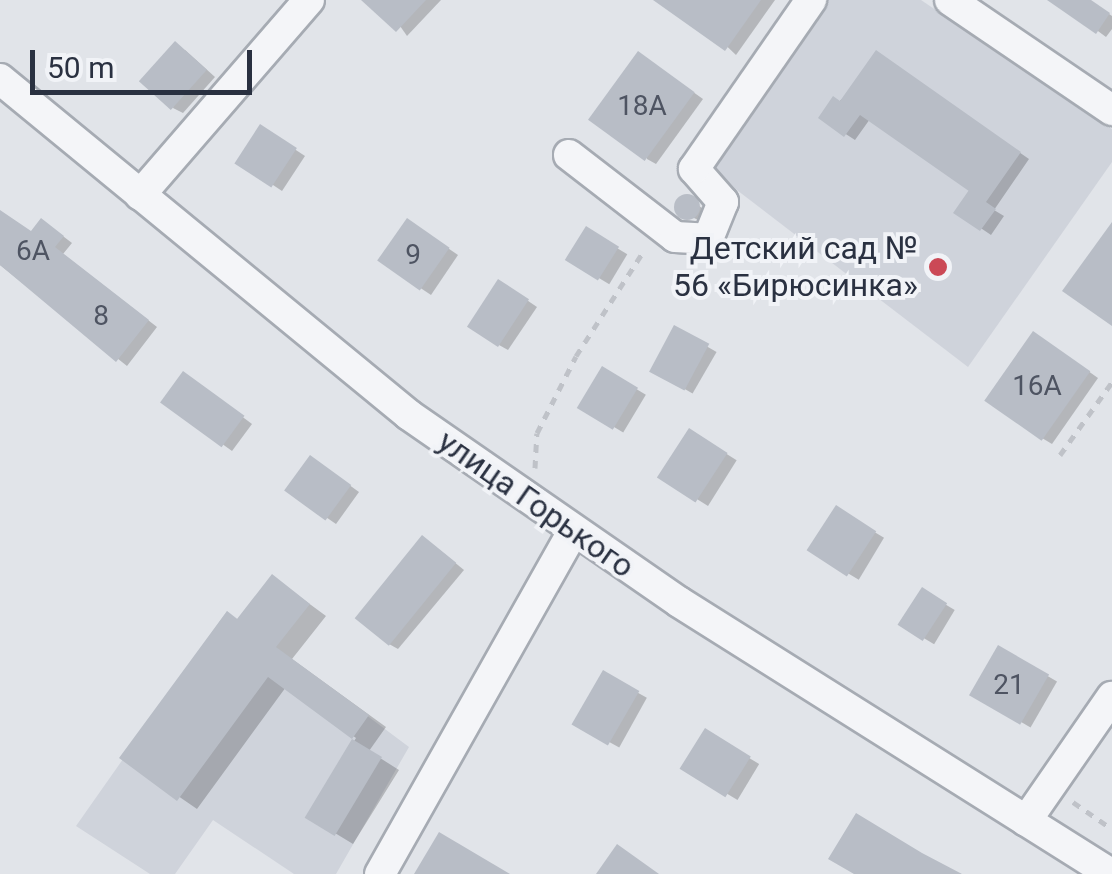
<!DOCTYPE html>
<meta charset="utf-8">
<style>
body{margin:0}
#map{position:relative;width:1112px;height:874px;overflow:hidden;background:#e1e4e9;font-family:Roboto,sans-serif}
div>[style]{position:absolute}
.built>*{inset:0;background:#cfd3db}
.shadow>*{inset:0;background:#0003;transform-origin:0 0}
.building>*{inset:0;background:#b8bdc6;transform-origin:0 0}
.round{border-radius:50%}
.path>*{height:5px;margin-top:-2.5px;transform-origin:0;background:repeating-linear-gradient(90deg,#bfc2c8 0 8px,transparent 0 16px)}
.roads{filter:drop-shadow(2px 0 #a6abb3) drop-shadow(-2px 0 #a6abb3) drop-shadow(0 2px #a6abb3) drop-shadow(0 -2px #a6abb3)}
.minor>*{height:30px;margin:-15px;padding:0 15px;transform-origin:15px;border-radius:15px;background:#f4f5f8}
.dots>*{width:28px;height:28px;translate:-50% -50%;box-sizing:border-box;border:5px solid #f1f3f7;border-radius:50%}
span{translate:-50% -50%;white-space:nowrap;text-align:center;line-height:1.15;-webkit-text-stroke:8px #f1f3f7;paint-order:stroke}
.number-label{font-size:28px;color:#4e5462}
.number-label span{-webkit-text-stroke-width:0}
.poi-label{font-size:32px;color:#2a3141}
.right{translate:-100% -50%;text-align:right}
.street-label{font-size:32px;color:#2a3141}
.scale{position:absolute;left:30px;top:50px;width:222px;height:45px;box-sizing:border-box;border:5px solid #2a3141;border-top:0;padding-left:12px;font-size:30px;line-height:35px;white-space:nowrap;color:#2a3141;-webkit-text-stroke:8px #f1f3f7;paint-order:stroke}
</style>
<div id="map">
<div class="built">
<i style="clip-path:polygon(821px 0,921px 0,1112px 129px,1112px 162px,968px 367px,708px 168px)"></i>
<i style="clip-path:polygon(227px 611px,409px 747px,336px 874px,294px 874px,213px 820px,175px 874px,150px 874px,76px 826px)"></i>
</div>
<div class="shadow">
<i style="clip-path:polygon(382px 0,441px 0,407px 36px)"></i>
<i style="clip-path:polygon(678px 0,775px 0,736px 55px)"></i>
<i style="clip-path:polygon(1056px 0,1089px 0,1112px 16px,1112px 29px,1106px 37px)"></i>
<i style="clip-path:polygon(185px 50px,215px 77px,183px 113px,173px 108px)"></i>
<i style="clip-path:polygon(886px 59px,1029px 159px,994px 210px,1004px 216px,991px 235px,957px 212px,981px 196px,870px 119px,855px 140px,821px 118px)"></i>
<i style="clip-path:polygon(648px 60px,703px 99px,656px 164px,647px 159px)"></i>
<i style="clip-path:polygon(270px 133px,305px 156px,282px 191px,273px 185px)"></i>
<i style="clip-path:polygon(686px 198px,715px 216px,711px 226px,677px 210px)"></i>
<i style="clip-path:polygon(0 212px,32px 233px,51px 227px,72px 243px,63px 254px,157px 327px,127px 366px,0 265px)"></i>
<i style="clip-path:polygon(417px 227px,458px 255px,431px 295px,380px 261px)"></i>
<i style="left:587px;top:230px;width:47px;height:35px;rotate:31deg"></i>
<i style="clip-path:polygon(509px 288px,537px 307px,508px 350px,499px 345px)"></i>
<i style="left:675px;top:328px;width:48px;height:48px;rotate:30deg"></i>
<i style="clip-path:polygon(1043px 339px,1098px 378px,1052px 444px,1042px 438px)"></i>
<i style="left:603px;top:369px;width:50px;height:44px;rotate:31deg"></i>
<i style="clip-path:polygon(193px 380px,252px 424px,232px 451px,164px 402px)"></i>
<i style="left:690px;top:431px;width:55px;height:54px;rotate:32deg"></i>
<i style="clip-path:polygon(320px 464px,359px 492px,336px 524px,288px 491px)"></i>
<i style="left:836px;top:509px;width:56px;height:49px;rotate:31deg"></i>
<i style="clip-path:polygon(432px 544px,464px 570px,398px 649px,389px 644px)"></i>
<i style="clip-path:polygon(273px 577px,326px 616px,292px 659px,386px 727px,369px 751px,399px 770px,353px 844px,307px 816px,356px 738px,286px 687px,197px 809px,123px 758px)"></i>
<i style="left:923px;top:591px;width:37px;height:40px;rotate:31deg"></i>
<i style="left:999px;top:648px;width:67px;height:53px;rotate:30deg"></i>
<i style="left:604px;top:674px;width:49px;height:57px;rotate:29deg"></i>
<i style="left:706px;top:732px;width:62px;height:42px;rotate:31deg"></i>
</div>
<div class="building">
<i style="clip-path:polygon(361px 0,426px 0,396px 32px)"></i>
<i style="clip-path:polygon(653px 0,761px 0,725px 51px)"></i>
<i style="clip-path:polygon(1047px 0,1091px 0,1110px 13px,1096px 34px)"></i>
<i style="left:175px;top:41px;width:43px;height:54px;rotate:42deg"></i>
<i style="clip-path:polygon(876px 50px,1021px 152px,986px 202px,996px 209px,980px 231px,953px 213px,969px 190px,976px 196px,860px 115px,844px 137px,818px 118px,833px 96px,840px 101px)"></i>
<i style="left:638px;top:51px;width:70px;height:85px;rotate:36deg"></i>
<i style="left:260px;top:124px;width:44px;height:47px;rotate:33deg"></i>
<i class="round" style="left:674px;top:194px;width:26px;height:26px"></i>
<i style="clip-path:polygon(0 210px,31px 231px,41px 218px,64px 236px,55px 247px,149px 320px,116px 362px,0 265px)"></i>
<i style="left:407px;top:218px;width:52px;height:52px;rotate:35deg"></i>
<i style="clip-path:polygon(1112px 222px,1112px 326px,1062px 291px)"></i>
<i style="left:586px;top:226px;width:39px;height:40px;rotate:32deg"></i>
<i style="left:498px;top:279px;width:37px;height:57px;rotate:33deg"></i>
<i style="left:674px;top:325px;width:40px;height:53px;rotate:28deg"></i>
<i style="left:1033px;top:331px;width:70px;height:85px;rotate:35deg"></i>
<i style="left:602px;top:366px;width:42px;height:49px;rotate:31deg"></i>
<i style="left:183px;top:371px;width:76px;height:39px;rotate:36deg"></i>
<i style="left:689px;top:428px;width:46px;height:59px;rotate:33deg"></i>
<i style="left:310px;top:455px;width:51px;height:44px;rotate:36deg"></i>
<i style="left:836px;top:505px;width:48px;height:54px;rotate:33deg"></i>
<i style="left:422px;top:535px;width:44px;height:107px;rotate:39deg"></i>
<i style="clip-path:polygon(272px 574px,310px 604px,276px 647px,369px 715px,352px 739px,268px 677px,177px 801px,119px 758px,227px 611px,237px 619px)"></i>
<i style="left:922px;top:587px;width:30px;height:45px;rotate:33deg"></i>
<i style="left:998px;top:645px;width:59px;height:58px;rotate:30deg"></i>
<i style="left:603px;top:670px;width:42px;height:63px;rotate:30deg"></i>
<i style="left:705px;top:728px;width:54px;height:48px;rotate:32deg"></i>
<i style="left:352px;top:739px;width:35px;height:92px;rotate:31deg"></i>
<i style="clip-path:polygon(856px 813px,922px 853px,962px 874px,854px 874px,828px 859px)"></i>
<i style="clip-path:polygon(439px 832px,510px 874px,414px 874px)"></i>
<i style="clip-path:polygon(617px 844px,659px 874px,596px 874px)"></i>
</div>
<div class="path">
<i style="left:1060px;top:455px;width:90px;rotate:-54.5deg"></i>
<i style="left:535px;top:468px;width:35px;rotate:-87deg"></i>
<i style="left:537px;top:433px;width:86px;rotate:-63.1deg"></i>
<i style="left:576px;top:356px;width:127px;rotate:-57.2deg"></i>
<i style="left:1073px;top:802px;width:47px;rotate:34.7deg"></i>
</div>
<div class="roads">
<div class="minor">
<i style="left:950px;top:0;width:196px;rotate:34.2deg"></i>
<i style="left:0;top:79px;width:529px;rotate:39.4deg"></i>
<i style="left:409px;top:415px;width:328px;rotate:34.7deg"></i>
<i style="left:679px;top:602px;width:510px;rotate:32.2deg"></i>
<i style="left:569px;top:155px;width:134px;rotate:37.7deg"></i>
<i style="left:675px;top:237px;width:33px;rotate:3deg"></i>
<i style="left:708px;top:239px;width:40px;rotate:-68deg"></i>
<i style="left:723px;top:202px;width:44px;rotate:-131.3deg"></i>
<i style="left:694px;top:169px;width:206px;rotate:-55.3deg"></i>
<i style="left:140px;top:195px;width:258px;rotate:-49.1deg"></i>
<i style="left:1026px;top:821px;width:151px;rotate:-55.3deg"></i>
<i style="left:380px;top:874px;width:393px;rotate:-60.6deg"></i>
</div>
</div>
<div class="dots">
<i style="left:938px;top:267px;background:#cb4956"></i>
</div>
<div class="number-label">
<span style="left:642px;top:106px">18А</span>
<span style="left:33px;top:251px">6А</span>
<span style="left:413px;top:255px">9</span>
<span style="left:101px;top:316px">8</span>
<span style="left:1037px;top:386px">16А</span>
<span style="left:1009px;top:685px">21</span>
</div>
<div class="poi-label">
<span class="right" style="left:918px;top:267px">Детский сад №<br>56 «Бирюсинка»</span>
</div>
<div class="street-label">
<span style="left:536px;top:504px;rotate:35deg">улица Горького</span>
</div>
<div class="scale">50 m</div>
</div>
